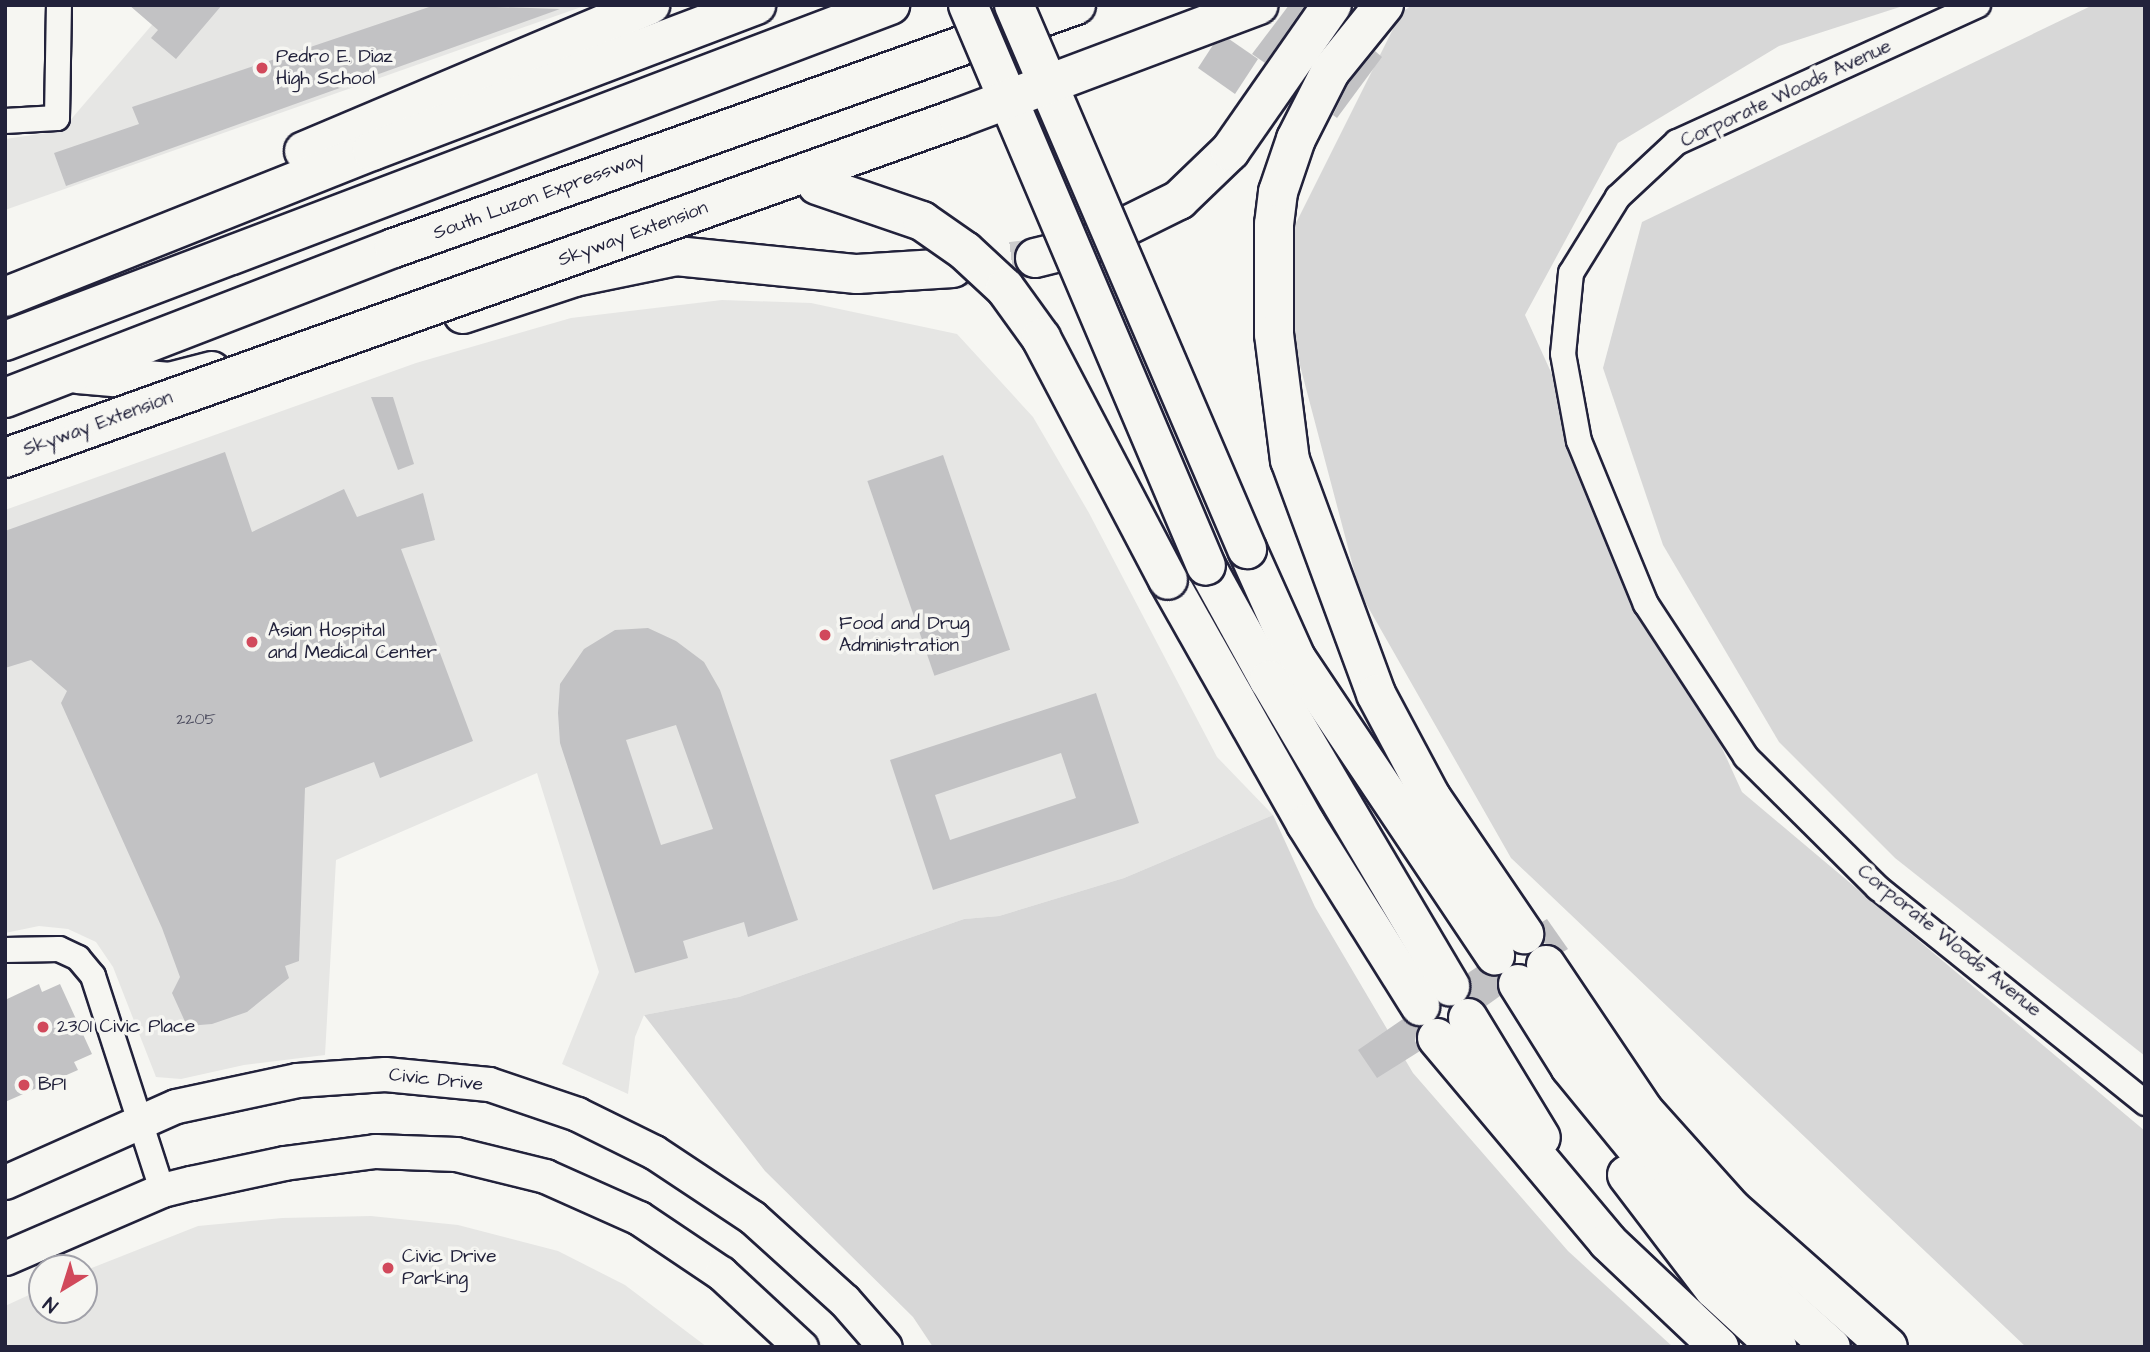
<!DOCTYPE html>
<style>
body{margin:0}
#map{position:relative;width:2150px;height:1352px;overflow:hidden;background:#f6f6f2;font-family:"Architects Daughter",sans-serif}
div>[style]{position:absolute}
.built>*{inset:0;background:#e6e6e4}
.green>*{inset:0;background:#d7d7d7}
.building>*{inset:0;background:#c2c2c4;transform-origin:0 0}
.highway-tunnel>*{height:38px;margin-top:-19px;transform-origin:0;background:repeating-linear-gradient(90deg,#cccccd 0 38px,transparent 0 57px)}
.roads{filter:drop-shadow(2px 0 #22223b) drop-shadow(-2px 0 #22223b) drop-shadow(0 2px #22223b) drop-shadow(0 -2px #22223b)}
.street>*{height:24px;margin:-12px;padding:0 12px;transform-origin:12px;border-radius:12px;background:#f6f6f2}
.secondary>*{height:33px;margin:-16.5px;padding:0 16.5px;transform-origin:16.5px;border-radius:16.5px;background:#f6f6f2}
.highway>*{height:38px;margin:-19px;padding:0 19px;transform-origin:19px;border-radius:19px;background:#f6f6f2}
.bridges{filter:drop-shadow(2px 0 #22223b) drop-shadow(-2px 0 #22223b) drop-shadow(0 2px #22223b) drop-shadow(0 -2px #22223b)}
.highway-bridge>*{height:38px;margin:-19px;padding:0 19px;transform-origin:19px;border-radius:19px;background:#f6f6f2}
.dots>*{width:19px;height:19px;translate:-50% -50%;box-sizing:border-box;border:4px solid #f6f6f2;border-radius:50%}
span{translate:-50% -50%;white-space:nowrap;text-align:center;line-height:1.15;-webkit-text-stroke:7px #f6f6f2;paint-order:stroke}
.number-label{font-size:16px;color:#4a4a5d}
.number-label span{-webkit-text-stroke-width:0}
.poi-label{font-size:19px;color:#22223b}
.left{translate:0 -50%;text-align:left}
.street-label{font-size:19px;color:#22223b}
.frame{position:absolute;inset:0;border:7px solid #22223b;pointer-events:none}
.north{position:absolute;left:28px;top:1254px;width:70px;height:70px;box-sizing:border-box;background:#f6f6f2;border:2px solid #a1a1a9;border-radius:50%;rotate:218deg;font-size:19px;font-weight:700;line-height:28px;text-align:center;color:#22223b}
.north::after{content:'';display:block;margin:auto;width:24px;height:32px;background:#d1495b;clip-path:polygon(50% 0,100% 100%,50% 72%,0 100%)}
</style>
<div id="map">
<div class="built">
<i style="clip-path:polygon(169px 5px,587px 5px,5px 210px,5px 139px,61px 131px)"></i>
<i style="clip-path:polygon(722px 300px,811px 303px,957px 334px,1033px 417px,1089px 513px,1217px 757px,1273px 815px,1124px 878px,999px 916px,964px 919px,739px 997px,644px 1015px,635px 1037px,628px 1094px,562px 1064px,599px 972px,537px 773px,336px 860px,325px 1055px,244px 1065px,181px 1079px,156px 1077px,113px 967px,96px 942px,68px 929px,39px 926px,5px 933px,5px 510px,416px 363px,571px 318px)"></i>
<i style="clip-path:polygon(371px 1216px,458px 1225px,558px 1251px,625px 1285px,707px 1347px,5px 1347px,5px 1306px,42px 1289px,42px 1310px,84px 1310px,84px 1271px,198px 1226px,282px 1218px)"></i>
</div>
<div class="green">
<i style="clip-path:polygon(1412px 5px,1906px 5px,1779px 46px,1618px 143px,1525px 315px,1742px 792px,2145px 1131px,2145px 1347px,2026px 1347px,1511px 858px,1360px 593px,1274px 267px,1401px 13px)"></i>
<i style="clip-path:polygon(2093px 5px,2145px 5px,2145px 1056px,1895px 858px,1779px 742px,1663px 545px,1603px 368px,1642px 222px)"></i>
<i style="clip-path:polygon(1273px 815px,1315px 907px,1413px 1073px,1568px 1251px,1673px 1347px,933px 1347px,913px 1317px,765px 1171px,644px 1015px,739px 997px,964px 919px,999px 916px,1124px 878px)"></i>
</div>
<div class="building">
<i style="clip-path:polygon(129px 5px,222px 5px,176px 59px,151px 38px,158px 30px)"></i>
<i style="clip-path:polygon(435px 5px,560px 9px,66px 186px,54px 153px,139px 124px,132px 107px)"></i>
<i style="clip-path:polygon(1289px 5px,1305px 5px,1265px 63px,1252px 54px)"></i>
<i style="clip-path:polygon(1229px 39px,1258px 59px,1235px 94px,1198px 68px,1213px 45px)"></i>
<i style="clip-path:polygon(1375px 51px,1382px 57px,1337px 118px,1333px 115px,1348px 84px)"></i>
<i style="clip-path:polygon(371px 397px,393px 397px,414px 464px,398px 470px)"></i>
<i style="clip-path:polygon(225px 452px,252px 532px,344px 489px,357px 517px,423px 493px,435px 540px,401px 549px,473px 741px,380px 778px,374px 762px,305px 788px,299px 961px,285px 966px,289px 978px,247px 1012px,212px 1024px,187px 1026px,172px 993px,180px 977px,162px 928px,61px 703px,67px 691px,31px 660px,5px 668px,5px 531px)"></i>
<i style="left:943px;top:455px;width:206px;height:80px;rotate:71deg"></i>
<i style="clip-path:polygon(evenodd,648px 628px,676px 641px,704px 662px,720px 690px,798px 920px,748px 937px,744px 922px,683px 941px,688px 958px,635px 973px,560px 743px,558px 713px,560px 684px,584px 649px,615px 630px,648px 628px,676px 725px,713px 829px,661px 845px,626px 740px,676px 725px)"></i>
<i style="clip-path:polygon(evenodd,1096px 693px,1139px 823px,933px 890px,890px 760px,1096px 693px,1061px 753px,1076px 798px,950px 840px,935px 795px,1061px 753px)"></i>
<i style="clip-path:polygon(1547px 919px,1568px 949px,1563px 952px,1544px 943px,1542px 922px)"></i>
<i style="clip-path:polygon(1477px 967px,1498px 976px,1500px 996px,1486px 1006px,1469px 996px,1468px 973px)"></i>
<i style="clip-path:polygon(39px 984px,42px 992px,60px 984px,92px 1054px,74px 1062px,78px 1070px,5px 1102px,5px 1000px)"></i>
<i style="clip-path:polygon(1403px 1019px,1418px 1027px,1415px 1041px,1420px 1051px,1377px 1078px,1358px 1050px)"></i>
</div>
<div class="highway-tunnel">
<i style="left:955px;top:268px;width:81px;rotate:-7.1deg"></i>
</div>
<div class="roads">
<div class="street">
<i style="left:1978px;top:5px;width:331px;rotate:155.5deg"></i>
<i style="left:1677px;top:142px;width:81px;rotate:137deg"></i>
<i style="left:1618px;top:197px;width:89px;rotate:121.7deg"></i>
<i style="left:1571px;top:273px;width:81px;rotate:95.6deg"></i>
<i style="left:1563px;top:354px;width:88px;rotate:79.6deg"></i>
<i style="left:1579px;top:441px;width:176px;rotate:67.7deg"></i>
<i style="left:1646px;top:604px;width:183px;rotate:56.8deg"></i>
<i style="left:1746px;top:757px;width:186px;rotate:44.8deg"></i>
<i style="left:1878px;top:888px;width:343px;rotate:38.8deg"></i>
<i style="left:5px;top:121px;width:52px;rotate:-3.3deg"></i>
<i style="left:57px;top:118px;width:113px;rotate:-89deg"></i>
<i style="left:5px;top:950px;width:54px;rotate:-1.1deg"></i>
<i style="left:59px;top:949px;width:21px;rotate:25deg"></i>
<i style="left:78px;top:958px;width:23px;rotate:50deg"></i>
<i style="left:93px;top:976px;width:225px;rotate:72.1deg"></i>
</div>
<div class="secondary">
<i style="left:5px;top:1182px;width:187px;rotate:-24deg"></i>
<i style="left:176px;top:1106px;width:124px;rotate:-12.1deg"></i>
<i style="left:297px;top:1080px;width:88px;rotate:-3.9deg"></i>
<i style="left:385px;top:1074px;width:104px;rotate:5.5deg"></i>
<i style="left:489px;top:1084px;width:93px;rotate:18.8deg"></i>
<i style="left:577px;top:1114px;width:86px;rotate:26.3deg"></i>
<i style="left:654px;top:1152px;width:118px;rotate:33.6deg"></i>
<i style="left:752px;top:1217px;width:124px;rotate:42.1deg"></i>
<i style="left:844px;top:1300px;width:62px;rotate:48.9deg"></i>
<i style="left:5px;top:1258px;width:171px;rotate:-23.4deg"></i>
<i style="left:162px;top:1190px;width:30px;rotate:-14deg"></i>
<i style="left:191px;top:1183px;width:95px;rotate:-12.1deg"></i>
<i style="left:284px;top:1163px;width:92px;rotate:-7.5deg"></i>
<i style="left:375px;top:1151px;width:81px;rotate:2.1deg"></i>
<i style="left:456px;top:1154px;width:92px;rotate:13.9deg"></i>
<i style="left:545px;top:1176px;width:103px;rotate:24.1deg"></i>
<i style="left:639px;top:1218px;width:99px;rotate:33.9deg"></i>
<i style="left:721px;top:1273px;width:109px;rotate:42.8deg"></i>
</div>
<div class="highway">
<i style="left:1384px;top:5px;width:86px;rotate:128.9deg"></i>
<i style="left:1330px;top:72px;width:75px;rotate:116.9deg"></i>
<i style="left:1296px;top:139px;width:56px;rotate:108.8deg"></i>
<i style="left:1278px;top:192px;width:32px;rotate:97deg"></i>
<i style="left:1274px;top:224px;width:110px;rotate:90deg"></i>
<i style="left:1274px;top:334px;width:127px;rotate:82.8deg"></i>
<i style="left:1290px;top:460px;width:249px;rotate:69.8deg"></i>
<i style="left:1376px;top:694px;width:117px;rotate:61.9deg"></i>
<i style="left:1431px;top:797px;width:166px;rotate:55.8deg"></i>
<i style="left:304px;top:151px;width:376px;rotate:-22.9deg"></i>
<i style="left:1035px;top:258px;width:55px;rotate:-13.8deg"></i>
<i style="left:1088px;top:245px;width:102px;rotate:-26.3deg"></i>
<i style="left:1179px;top:200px;width:71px;rotate:-43.9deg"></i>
<i style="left:1230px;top:151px;width:178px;rotate:-55.1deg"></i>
<i style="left:5px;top:297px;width:395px;rotate:-21.7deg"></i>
<i style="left:372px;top:151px;width:411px;rotate:-20.8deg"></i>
<i style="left:463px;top:314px;width:118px;rotate:-18.3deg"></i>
<i style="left:575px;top:277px;width:103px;rotate:-11.7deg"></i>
<i style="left:676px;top:256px;width:182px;rotate:5.7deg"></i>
<i style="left:857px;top:274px;width:96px;rotate:-3.6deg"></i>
<i style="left:5px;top:341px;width:947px;rotate:-20.79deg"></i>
<i style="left:78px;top:374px;width:92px;rotate:5deg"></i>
<i style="left:170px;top:382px;width:43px;rotate:-14.7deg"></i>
<i style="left:5px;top:398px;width:417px;rotate:-21.1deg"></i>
<i style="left:394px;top:248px;width:724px;rotate:-19.61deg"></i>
<i style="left:1247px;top:549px;width:120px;rotate:65.8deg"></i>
<i style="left:1296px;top:658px;width:358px;rotate:56.2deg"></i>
<i style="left:1206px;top:566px;width:130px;rotate:61.1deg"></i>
<i style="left:1269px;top:680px;width:356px;rotate:59.4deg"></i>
<i style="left:1168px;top:580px;width:280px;rotate:60.5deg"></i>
<i style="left:1306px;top:824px;width:215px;rotate:57.9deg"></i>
<i style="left:1546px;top:965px;width:176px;rotate:56.1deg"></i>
<i style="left:1644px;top:1111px;width:132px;rotate:48.1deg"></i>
<i style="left:1732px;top:1209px;width:208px;rotate:41.5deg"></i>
<i style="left:1518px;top:984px;width:98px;rotate:57.9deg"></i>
<i style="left:1570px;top:1067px;width:158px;rotate:50.7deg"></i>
<i style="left:1670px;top:1189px;width:98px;rotate:47.5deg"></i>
<i style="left:1736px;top:1261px;width:128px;rotate:42.2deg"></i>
<i style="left:1468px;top:1018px;width:140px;rotate:58.7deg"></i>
<i style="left:1437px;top:1038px;width:266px;rotate:50deg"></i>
<i style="left:1608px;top:1242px;width:153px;rotate:43.4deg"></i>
<i style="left:1627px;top:1175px;width:143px;rotate:52.7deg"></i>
<i style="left:1714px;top:1289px;width:86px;rotate:42.6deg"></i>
</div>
</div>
<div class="bridges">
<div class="highway-bridge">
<i style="left:968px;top:5px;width:609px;rotate:67.01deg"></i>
<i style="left:1014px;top:5px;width:592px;rotate:66.81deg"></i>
<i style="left:817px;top:185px;width:111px;rotate:18.9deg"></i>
<i style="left:922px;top:221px;width:52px;rotate:34.9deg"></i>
<i style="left:965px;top:251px;width:54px;rotate:42.8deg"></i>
<i style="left:1005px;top:288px;width:62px;rotate:54.2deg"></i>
<i style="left:1041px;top:338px;width:273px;rotate:62.3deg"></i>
<i style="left:5px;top:458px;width:1012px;rotate:-19.63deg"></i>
<i style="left:958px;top:118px;width:321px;rotate:-20.6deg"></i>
</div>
</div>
<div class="dots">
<i style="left:262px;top:68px;background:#d1495b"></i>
<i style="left:825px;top:635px;background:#d1495b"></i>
<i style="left:252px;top:642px;background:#d1495b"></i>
<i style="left:43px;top:1027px;background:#d1495b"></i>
<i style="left:24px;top:1085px;background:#d1495b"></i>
<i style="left:388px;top:1268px;background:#d1495b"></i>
</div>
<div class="number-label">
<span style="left:196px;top:719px">2205</span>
</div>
<div class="poi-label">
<span class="left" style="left:276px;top:68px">Pedro E. Diaz<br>High School</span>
<span class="left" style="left:839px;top:635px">Food and Drug<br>Administration</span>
<span class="left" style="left:268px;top:642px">Asian Hospital<br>and Medical Center</span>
<span class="left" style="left:57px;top:1027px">2301 Civic Place</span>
<span class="left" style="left:38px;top:1085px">BPI</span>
<span class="left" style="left:402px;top:1268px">Civic Drive<br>Parking</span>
</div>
<div class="street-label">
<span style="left:1786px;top:94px;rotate:-25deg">Corporate Woods Avenue</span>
<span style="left:539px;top:196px;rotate:-20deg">South Luzon Expressway</span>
<span style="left:633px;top:234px;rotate:-20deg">Skyway Extension</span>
<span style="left:98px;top:424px;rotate:-20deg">Skyway Extension</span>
<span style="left:1949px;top:941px;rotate:39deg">Corporate Woods Avenue</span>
<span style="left:436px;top:1080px;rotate:6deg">Civic Drive</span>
</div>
<div class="frame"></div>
<div class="north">N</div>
</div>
